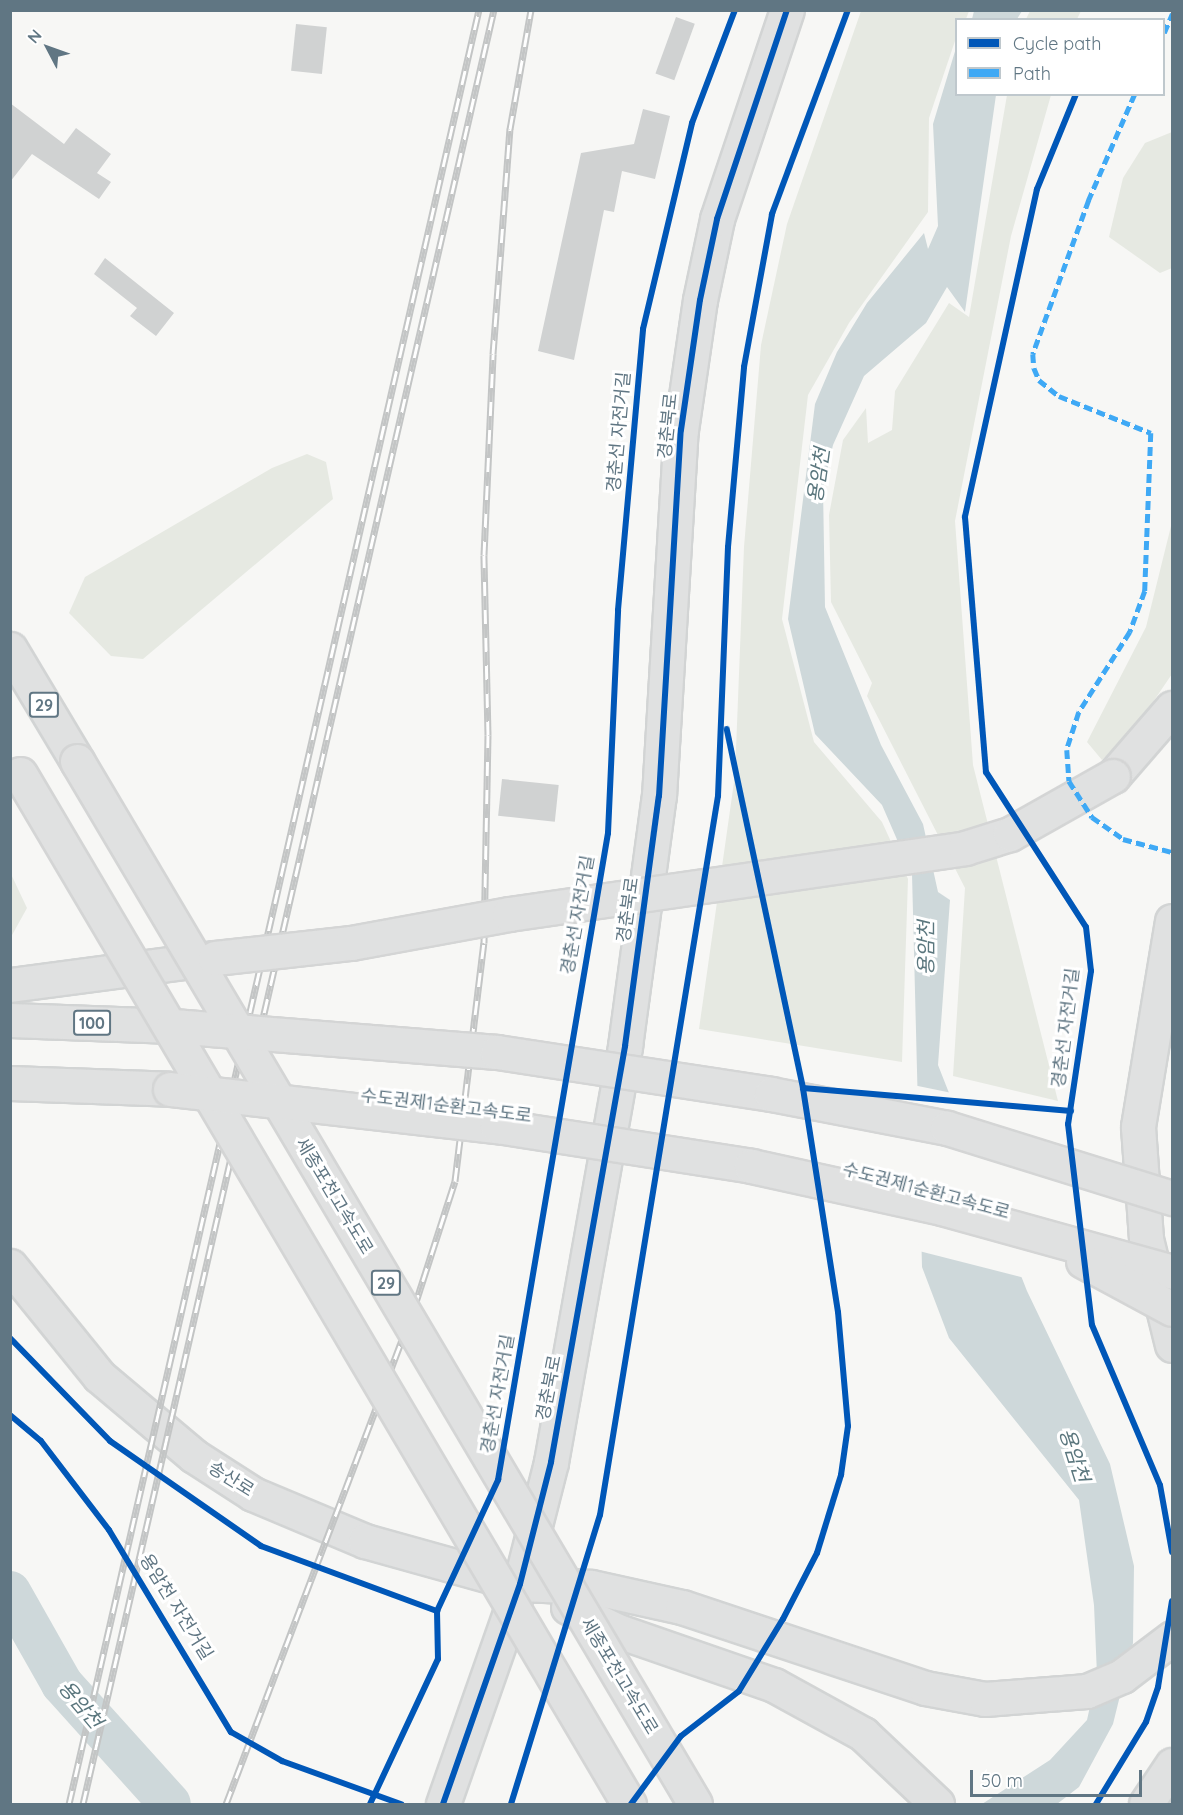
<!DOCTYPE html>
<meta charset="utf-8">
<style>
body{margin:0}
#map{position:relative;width:1183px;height:1815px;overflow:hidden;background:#f7f7f5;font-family:Quicksand,"Noto Sans KR",sans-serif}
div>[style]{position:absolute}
.green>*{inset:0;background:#e6e9e2}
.water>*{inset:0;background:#ced8da}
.pier>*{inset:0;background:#f7f7f5}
.river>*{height:42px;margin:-21px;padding:0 21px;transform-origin:21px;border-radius:21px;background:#ced8da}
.building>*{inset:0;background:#d0d2d2;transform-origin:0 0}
.roads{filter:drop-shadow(2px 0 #d2d4d4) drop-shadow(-2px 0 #d2d4d4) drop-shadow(0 2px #d2d4d4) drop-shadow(0 -2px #d2d4d4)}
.secondary>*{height:33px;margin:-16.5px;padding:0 16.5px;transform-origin:16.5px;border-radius:16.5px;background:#e0e1e1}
.highway>*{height:33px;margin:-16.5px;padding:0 16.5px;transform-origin:16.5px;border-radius:16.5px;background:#e0e1e1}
.rail>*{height:7px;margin-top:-3.5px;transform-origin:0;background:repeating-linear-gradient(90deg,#fff 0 14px,#c3c5c5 0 28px);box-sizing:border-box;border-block:2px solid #c3c5c5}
.bridges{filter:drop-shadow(2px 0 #d4d5d5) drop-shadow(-2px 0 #d4d5d5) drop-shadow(0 2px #d4d5d5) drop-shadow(0 -2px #d4d5d5)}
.highway-bridge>*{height:33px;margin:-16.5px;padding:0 16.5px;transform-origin:16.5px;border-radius:16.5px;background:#e0e1e1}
.quiet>*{height:4.5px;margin-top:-2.25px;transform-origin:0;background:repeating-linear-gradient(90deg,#3fa9f5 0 9px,transparent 0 13.5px)}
.cycleway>*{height:6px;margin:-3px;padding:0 3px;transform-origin:3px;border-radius:3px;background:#0057b8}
span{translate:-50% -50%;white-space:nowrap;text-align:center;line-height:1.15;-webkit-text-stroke:6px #fff;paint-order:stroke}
.shield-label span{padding:2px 4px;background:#fff;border:2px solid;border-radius:4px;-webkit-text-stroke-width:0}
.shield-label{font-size:16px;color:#607683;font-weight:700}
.street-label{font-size:18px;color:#607683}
.water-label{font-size:20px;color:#5a767d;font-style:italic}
.frame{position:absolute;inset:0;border:12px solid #607683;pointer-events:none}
.legend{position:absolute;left:955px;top:18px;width:210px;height:78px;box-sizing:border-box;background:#fff;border:2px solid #bfc8cd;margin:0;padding:8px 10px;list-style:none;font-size:18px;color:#607683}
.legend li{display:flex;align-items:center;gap:12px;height:30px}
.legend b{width:30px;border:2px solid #bfc8cd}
.north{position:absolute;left:18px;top:18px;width:60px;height:60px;-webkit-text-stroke:4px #fff;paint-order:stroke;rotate:311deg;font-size:16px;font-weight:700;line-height:24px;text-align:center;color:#607683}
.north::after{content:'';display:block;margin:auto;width:21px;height:27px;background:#607683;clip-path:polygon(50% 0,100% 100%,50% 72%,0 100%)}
.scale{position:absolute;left:970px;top:1770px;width:172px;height:27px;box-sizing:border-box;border:3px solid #607683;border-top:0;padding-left:8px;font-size:18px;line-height:21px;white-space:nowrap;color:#607683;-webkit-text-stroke:4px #fff;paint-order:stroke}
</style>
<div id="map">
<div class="green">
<i style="clip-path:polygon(861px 11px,969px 11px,966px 19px,956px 20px,956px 38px,929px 118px,928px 212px,849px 323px,808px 395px,782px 619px,814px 742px,882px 822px,908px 879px,902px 1062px,699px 1029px,735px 775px,744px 547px,761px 345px,787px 224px)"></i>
<i style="clip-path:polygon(1030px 11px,1030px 10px,1081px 11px,1077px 19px,1026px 19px)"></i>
<i style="clip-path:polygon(1007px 95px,1051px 95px,1011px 236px,955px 521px,973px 765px,1058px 1101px,953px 1076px,965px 888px,867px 696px,872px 683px,831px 602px,829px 515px,843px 440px,866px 408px,868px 443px,892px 430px,895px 391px,949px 303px,969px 317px)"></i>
<i style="clip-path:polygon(1172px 132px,1172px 268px,1160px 273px,1109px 237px,1123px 178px,1145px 143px)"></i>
<i style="clip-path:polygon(307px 454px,326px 462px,333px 499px,143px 659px,111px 656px,69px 613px,85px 577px,272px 468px)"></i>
<i style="clip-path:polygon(1172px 522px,1172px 674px,1136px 727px,1102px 760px,1087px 742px,1146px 627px)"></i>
<i style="clip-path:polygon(10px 872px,27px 908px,11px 937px,10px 937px)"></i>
</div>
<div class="water">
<i style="clip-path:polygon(974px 11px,974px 10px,1022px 11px,1017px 19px,972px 19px)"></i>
<i style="clip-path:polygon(956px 48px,956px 94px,996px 95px,965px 312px,947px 287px,926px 323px,864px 376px,833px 445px,823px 488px,825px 607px,881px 745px,923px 824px,938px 892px,950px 900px,938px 1065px,1027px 1291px,1110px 1464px,1134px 1566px,1133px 1643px,1113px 1724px,1079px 1787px,1057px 1804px,982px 1804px,1050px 1760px,1087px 1720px,1097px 1675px,1094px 1605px,1079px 1500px,949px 1338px,922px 1267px,912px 874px,882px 805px,815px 734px,788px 619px,815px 404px,837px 352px,867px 303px,924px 233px,928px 249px,938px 226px,933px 124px)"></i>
</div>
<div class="pier">
<i style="clip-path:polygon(913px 1085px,952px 1093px,1025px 1278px,919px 1251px)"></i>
</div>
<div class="river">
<i style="left:10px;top:1592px;width:106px;rotate:60.5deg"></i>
<i style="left:62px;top:1684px;width:161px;rotate:48deg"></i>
</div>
<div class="building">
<i style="left:676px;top:17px;width:20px;height:60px;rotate:20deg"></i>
<i style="left:296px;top:24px;width:31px;height:47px;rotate:6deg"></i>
<i style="clip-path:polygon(10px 103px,64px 144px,76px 128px,111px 154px,97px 173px,111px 182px,99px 199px,32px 154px,10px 182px)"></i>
<i style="clip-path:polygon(643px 109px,670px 116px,655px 179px,622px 171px,614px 212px,604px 210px,574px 360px,538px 351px,581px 153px,634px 144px)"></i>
<i style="clip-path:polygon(105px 258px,174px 313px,156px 336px,130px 316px,137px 308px,94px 274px)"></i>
<i style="left:502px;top:779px;width:57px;height:37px;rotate:6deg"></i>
</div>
<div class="roads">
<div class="secondary">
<i style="left:10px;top:1266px;width:141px;rotate:51deg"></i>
<i style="left:99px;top:1376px;width:124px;rotate:40.1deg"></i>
<i style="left:194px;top:1456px;width:70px;rotate:32.8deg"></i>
<i style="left:253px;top:1494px;width:121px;rotate:22.8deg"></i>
<i style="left:365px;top:1541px;width:156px;rotate:15.6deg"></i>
<i style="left:443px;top:1804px;width:233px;rotate:-70.7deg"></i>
<i style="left:520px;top:1584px;width:126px;rotate:-75.7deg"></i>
<i style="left:551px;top:1462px;width:423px;rotate:-79.9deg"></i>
<i style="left:625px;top:1046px;width:252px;rotate:-82.3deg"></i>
<i style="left:659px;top:796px;width:367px;rotate:-86.6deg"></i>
<i style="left:681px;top:430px;width:131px;rotate:-81.7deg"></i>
<i style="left:700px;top:300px;width:83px;rotate:-78.1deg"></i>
<i style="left:717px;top:219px;width:220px;rotate:-71.5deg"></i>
</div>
<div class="highway">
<i style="left:10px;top:649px;width:131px;rotate:59.1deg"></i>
<i style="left:1113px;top:776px;width:90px;rotate:-49.1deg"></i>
<i style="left:1172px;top:921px;width:209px;rotate:99.4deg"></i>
<i style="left:1138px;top:1127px;width:112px;rotate:85.9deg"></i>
<i style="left:1146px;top:1239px;width:109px;rotate:76.2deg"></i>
<i style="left:10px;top:985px;width:207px;rotate:-7.5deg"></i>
<i style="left:10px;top:1020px;width:163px;rotate:2.1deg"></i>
<i style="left:10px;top:1083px;width:160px;rotate:2.1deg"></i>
<i style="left:520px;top:1584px;width:71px;rotate:2.4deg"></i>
<i style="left:591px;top:1587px;width:93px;rotate:12.4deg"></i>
<i style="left:682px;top:1607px;width:256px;rotate:18.4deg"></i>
<i style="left:925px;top:1688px;width:61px;rotate:10.4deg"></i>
<i style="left:985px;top:1699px;width:102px;rotate:-4.5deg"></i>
<i style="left:1087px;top:1691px;width:38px;rotate:-23deg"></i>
<i style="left:1122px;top:1676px;width:63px;rotate:-37.2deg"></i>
<i style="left:568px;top:1607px;width:55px;rotate:25.6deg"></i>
<i style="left:618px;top:1631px;width:165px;rotate:19.1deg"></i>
<i style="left:774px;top:1685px;width:102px;rotate:28.8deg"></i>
<i style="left:863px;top:1734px;width:102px;rotate:43.4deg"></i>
<i style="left:1146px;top:1804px;width:47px;rotate:-56.3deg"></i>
</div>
</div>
<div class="rail">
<i style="left:69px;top:1804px;width:1840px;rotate:-77.13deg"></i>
<i style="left:83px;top:1804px;width:1840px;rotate:-77.1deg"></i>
<i style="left:226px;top:1804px;width:530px;rotate:-69.24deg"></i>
<i style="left:414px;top:1308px;width:133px;rotate:-72.1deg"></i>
<i style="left:455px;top:1181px;width:240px;rotate:-83.1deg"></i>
<i style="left:484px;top:943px;width:208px;rotate:-88.9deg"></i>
<i style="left:488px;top:735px;width:180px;rotate:-91.3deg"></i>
<i style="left:484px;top:555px;width:201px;rotate:-87.4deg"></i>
<i style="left:493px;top:354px;width:226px;rotate:-85.7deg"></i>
<i style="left:510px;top:129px;width:121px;rotate:-80deg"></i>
</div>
<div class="bridges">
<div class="highway-bridge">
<i style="left:77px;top:761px;width:1212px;rotate:59.35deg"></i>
<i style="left:20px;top:774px;width:1197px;rotate:59.41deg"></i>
<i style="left:215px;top:958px;width:137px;rotate:-6.3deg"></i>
<i style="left:351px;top:943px;width:161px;rotate:-10.4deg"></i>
<i style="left:509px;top:914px;width:461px;rotate:-8.2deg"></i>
<i style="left:965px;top:848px;width:47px;rotate:-17.3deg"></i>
<i style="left:1010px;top:834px;width:118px;rotate:-29.4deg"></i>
<i style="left:173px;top:1026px;width:325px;rotate:4.6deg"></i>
<i style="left:497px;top:1052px;width:277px;rotate:8.7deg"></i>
<i style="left:771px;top:1094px;width:179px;rotate:10.9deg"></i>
<i style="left:947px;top:1128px;width:236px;rotate:17.3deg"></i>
<i style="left:170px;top:1089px;width:329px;rotate:6.5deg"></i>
<i style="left:497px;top:1126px;width:257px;rotate:8.9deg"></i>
<i style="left:751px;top:1166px;width:196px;rotate:12.4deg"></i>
<i style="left:942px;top:1208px;width:239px;rotate:15.5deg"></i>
<i style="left:1083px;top:1261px;width:101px;rotate:28.3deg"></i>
</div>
</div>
<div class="quiet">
<i style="left:1164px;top:33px;width:21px;rotate:-67deg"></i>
<i style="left:1135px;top:94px;width:116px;rotate:113.5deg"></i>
<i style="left:1089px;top:200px;width:164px;rotate:110deg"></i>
<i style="left:1033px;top:354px;width:14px;rotate:86deg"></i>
<i style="left:1034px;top:368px;width:13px;rotate:67deg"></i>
<i style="left:1039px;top:380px;width:26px;rotate:39deg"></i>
<i style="left:1059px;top:396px;width:99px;rotate:21.9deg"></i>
<i style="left:1151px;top:433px;width:158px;rotate:92.2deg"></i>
<i style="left:1145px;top:591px;width:44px;rotate:110.1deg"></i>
<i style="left:1130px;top:632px;width:95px;rotate:122.5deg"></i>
<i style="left:1079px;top:712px;width:40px;rotate:108deg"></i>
<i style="left:1067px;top:750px;width:31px;rotate:86deg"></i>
<i style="left:1069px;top:781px;width:43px;rotate:57.4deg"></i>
<i style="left:1092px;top:817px;width:38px;rotate:35deg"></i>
<i style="left:1123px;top:839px;width:51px;rotate:14.9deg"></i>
</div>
<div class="cycleway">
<i style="left:1076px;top:94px;width:103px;rotate:112.3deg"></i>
<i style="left:1037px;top:189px;width:336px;rotate:102.4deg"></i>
<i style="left:965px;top:517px;width:256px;rotate:85.3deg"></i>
<i style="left:986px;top:772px;width:184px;rotate:57.2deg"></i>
<i style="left:1086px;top:927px;width:44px;rotate:83.5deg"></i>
<i style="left:1091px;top:971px;width:155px;rotate:98.5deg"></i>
<i style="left:1068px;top:1124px;width:202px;rotate:83.2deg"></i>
<i style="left:1092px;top:1325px;width:174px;rotate:67deg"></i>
<i style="left:1160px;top:1485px;width:68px;rotate:79.8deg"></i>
<i style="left:803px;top:1088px;width:269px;rotate:4.9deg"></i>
<i style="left:10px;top:1338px;width:144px;rotate:45.8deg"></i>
<i style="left:110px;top:1441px;width:184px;rotate:34.8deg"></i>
<i style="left:261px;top:1546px;width:188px;rotate:20.3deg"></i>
<i style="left:10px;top:1415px;width:40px;rotate:40deg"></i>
<i style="left:41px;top:1441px;width:112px;rotate:52.6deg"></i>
<i style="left:109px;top:1530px;width:236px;rotate:58.9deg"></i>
<i style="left:231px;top:1732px;width:59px;rotate:29.6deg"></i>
<i style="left:282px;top:1761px;width:127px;rotate:19.9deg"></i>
<i style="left:370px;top:1804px;width:160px;rotate:-64.9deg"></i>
<i style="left:438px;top:1659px;width:48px;rotate:-91.2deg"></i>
<i style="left:437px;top:1611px;width:145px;rotate:-65deg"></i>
<i style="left:498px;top:1480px;width:656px;rotate:-80.35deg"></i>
<i style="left:608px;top:833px;width:223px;rotate:-87.4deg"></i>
<i style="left:618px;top:610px;width:282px;rotate:-84.9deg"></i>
<i style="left:643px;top:329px;width:212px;rotate:-76.6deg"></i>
<i style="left:692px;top:123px;width:121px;rotate:-69.2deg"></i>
<i style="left:443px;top:1804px;width:233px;rotate:-70.7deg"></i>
<i style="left:520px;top:1584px;width:126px;rotate:-75.7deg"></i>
<i style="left:551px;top:1462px;width:423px;rotate:-79.9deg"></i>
<i style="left:625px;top:1046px;width:252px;rotate:-82.3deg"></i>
<i style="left:659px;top:796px;width:367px;rotate:-86.6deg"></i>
<i style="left:681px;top:430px;width:131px;rotate:-81.7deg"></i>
<i style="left:700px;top:300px;width:83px;rotate:-78.1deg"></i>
<i style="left:717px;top:219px;width:220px;rotate:-71.5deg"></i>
<i style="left:511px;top:1804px;width:302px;rotate:-72.9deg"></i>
<i style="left:600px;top:1515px;width:729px;rotate:-80.68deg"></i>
<i style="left:718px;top:796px;width:249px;rotate:-87.7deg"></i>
<i style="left:728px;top:547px;width:181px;rotate:-84.9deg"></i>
<i style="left:744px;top:367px;width:156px;rotate:-79.6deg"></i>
<i style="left:772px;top:214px;width:218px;rotate:-69.6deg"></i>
<i style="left:631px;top:1804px;width:84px;rotate:-53.7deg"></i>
<i style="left:681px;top:1736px;width:73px;rotate:-37.8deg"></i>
<i style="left:739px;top:1691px;width:84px;rotate:-58.6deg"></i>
<i style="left:783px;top:1619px;width:74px;rotate:-62.7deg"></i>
<i style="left:817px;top:1553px;width:82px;rotate:-72.9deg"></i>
<i style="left:841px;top:1475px;width:49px;rotate:-81.9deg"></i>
<i style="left:848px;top:1426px;width:114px;rotate:-95deg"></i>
<i style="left:838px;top:1312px;width:227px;rotate:-98.9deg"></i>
<i style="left:803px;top:1088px;width:367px;rotate:-102deg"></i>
<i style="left:1096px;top:1804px;width:96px;rotate:-58.6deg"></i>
<i style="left:1146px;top:1722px;width:37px;rotate:-71deg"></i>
<i style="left:1158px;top:1687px;width:87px;rotate:-80.8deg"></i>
</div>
<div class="shield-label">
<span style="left:44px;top:705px">29</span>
<span style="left:92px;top:1023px">100</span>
<span style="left:386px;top:1283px">29</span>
</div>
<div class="street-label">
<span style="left:668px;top:426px;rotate:-84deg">경춘북로</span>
<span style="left:619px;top:432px;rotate:-85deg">경춘선 자전거길</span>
<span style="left:628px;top:910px;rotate:-82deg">경춘북로</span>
<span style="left:578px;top:915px;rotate:-80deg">경춘선 자전거길</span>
<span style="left:1066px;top:1028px;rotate:-83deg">경춘선 자전거길</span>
<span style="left:446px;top:1106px;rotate:7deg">수도권제1순환고속도로</span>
<span style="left:926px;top:1191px;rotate:15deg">수도권제1순환고속도로</span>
<span style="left:334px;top:1196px;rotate:59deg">세종포천고속도로</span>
<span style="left:549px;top:1388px;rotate:-79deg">경춘북로</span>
<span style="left:498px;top:1394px;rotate:-80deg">경춘선 자전거길</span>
<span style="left:231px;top:1479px;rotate:32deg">송산로</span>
<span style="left:176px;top:1607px;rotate:58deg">용암천 자전거길</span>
<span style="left:619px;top:1676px;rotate:59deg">세종포천고속도로</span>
</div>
<div class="water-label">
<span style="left:818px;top:475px;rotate:-82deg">용암천</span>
<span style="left:925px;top:948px;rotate:-90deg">용암천</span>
<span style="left:1075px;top:1455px;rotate:72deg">용암천</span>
<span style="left:81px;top:1704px;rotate:50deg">용암천</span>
</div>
<div class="frame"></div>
<ul class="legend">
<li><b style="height:8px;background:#0057b8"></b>Cycle path</li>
<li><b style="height:8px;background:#3fa9f5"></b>Path</li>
</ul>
<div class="north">N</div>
<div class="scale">50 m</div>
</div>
